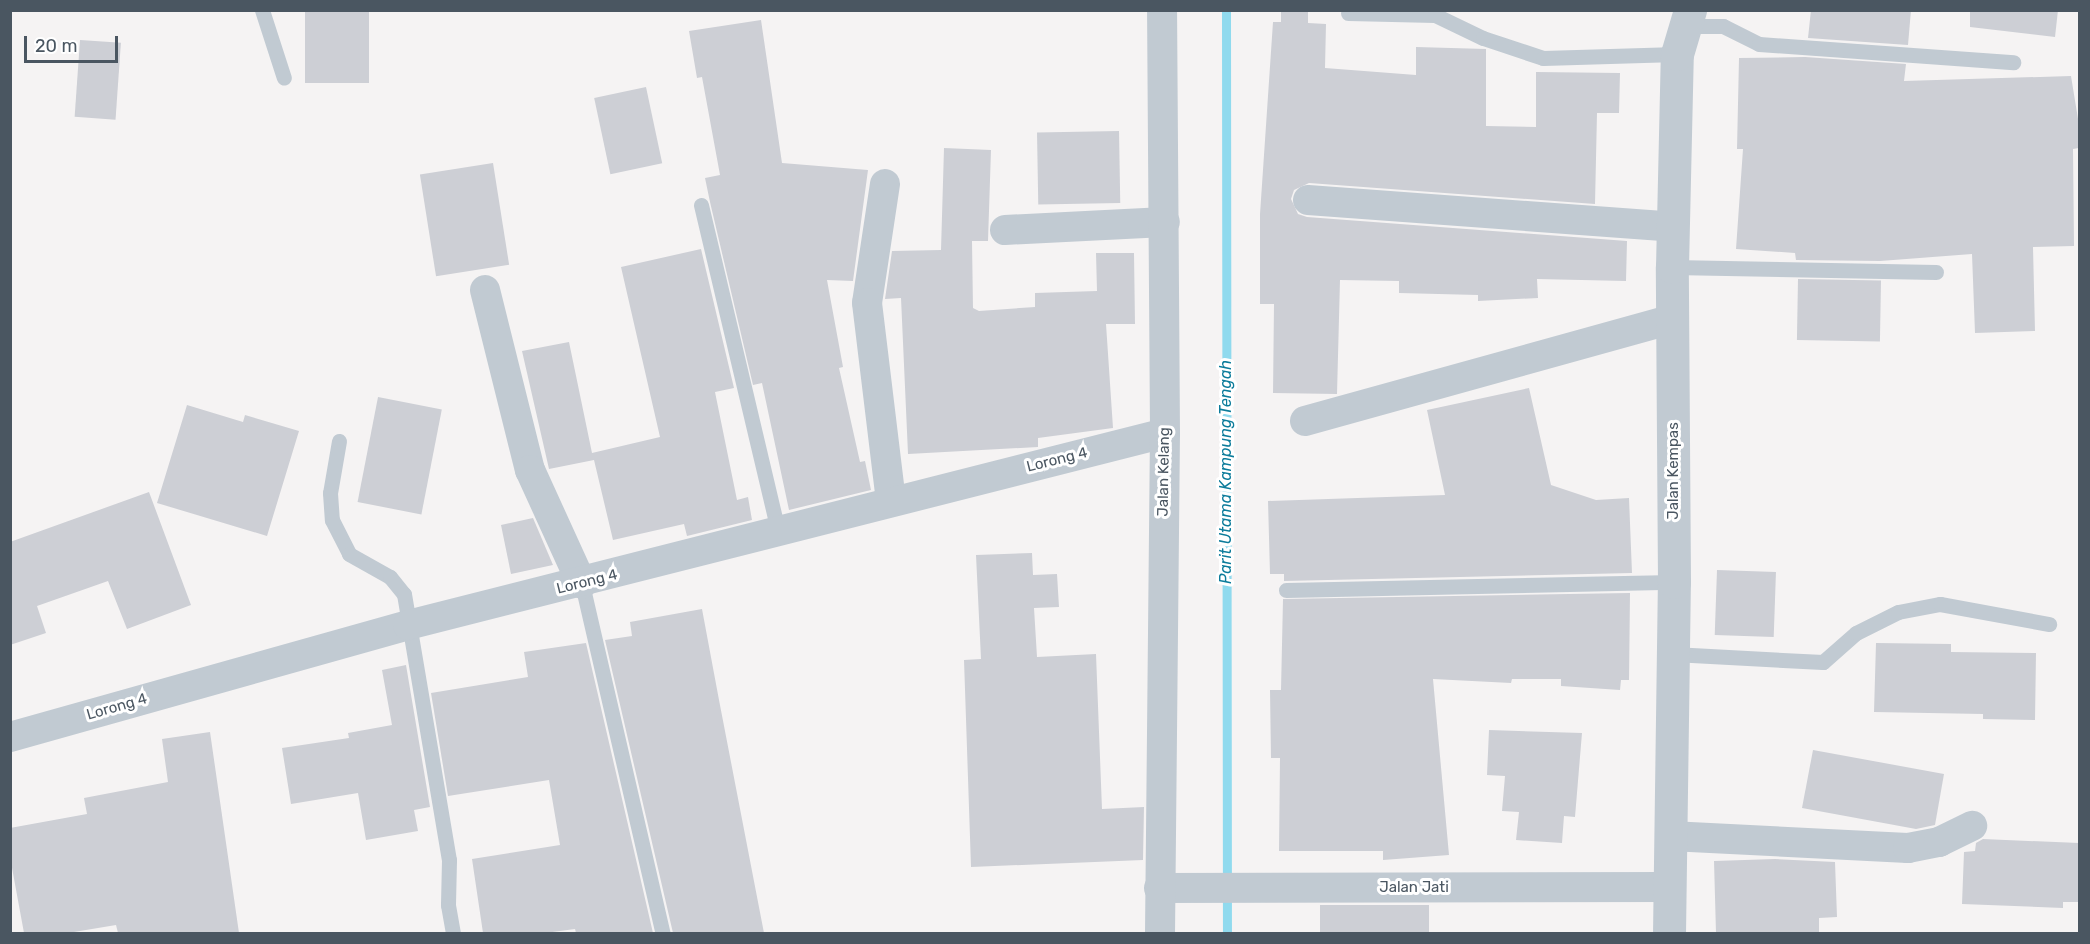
<!DOCTYPE html>
<style>
body{margin:0}
#map{position:relative;width:2090px;height:944px;overflow:hidden;background:#f5f3f3;font-family:Rubik,sans-serif}
div>[style]{position:absolute}
.stream>*{height:9px;margin:-4.5px;padding:0 4.5px;transform-origin:4.5px;border-radius:4.5px;background:#90daee}
.building>*{inset:0;background:#cdcfd5;transform-origin:0 0}
.service>*{height:15px;margin:-7.5px;padding:0 7.5px;transform-origin:7.5px;border-radius:7.5px;background:#c1cad2}
.minor>*{height:30px;margin:-15px;padding:0 15px;transform-origin:15px;border-radius:15px;background:#c1cad2}
.tertiary>*{height:33px;margin:-16.5px;padding:0 16.5px;transform-origin:16.5px;border-radius:16.5px;background:#c1cad2}
span{translate:-50% -50%;white-space:nowrap;text-align:center;line-height:1.15;-webkit-text-stroke:6px #fff;paint-order:stroke}
.street-label{font-size:15px;color:#4a5661}
.water-label{font-size:16px;color:#0c7c9b;font-style:italic}
.frame{position:absolute;inset:0;border:12px solid #4a5661;pointer-events:none}
.scale{position:absolute;left:24px;top:36px;width:94px;height:27px;box-sizing:border-box;border:3px solid #4a5661;border-top:0;padding-left:8px;font-size:18px;line-height:21px;white-space:nowrap;color:#4a5661;-webkit-text-stroke:4px #fff;paint-order:stroke}
</style>
<div id="map">
<div class="stream">
<i style="left:1226px;top:10px;width:924px;rotate:89.94deg"></i>
</div>
<div class="building">
<i style="left:305px;top:10px;width:64px;height:73px"></i>
<i style="clip-path:polygon(1281px 10px,1308px 10px,1308px 23px,1326px 24px,1325px 68px,1416px 75px,1416px 47px,1486px 49px,1486px 126px,1536px 127px,1536px 72px,1620px 73px,1619px 113px,1597px 113px,1595px 204px,1309px 183px,1294px 190px,1291px 199px,1298px 214px,1307px 217px,1627px 241px,1626px 281px,1537px 279px,1538px 298px,1478px 301px,1478px 295px,1399px 293px,1399px 281px,1340px 280px,1337px 394px,1273px 393px,1274px 304px,1260px 304px,1260px 214px,1273px 22px,1281px 22px)"></i>
<i style="clip-path:polygon(1811px 10px,1911px 10px,1908px 45px,1808px 38px)"></i>
<i style="clip-path:polygon(1970px 10px,2058px 10px,2055px 37px,1970px 27px)"></i>
<i style="clip-path:polygon(761px 20px,782px 163px,868px 170px,853px 281px,827px 280px,843px 367px,839px 368px,860px 462px,865px 461px,871px 490px,789px 510px,762px 383px,753px 385px,710px 202px,705px 178px,720px 175px,702px 77px,697px 78px,689px 31px)"></i>
<i style="left:80px;top:40px;width:41px;height:77px;rotate:4deg"></i>
<i style="clip-path:polygon(1805px 57px,1906px 64px,1904px 81px,2071px 76px,2079px 125px,2079px 148px,2073px 149px,2074px 246px,2033px 247px,2035px 331px,1975px 333px,1972px 254px,1880px 261px,1796px 260px,1795px 253px,1736px 249px,1743px 149px,1737px 149px,1739px 58px)"></i>
<i style="left:646px;top:87px;width:78px;height:53px;rotate:78deg"></i>
<i style="left:1119px;top:131px;width:72px;height:82px;rotate:89deg"></i>
<i style="clip-path:polygon(944px 148px,991px 150px,988px 241px,972px 241px,973px 308px,979px 311px,1035px 307px,1035px 293px,1097px 291px,1096px 253px,1134px 253px,1135px 324px,1106px 324px,1113px 428px,1038px 438px,1038px 447px,908px 454px,901px 298px,885px 299px,892px 251px,941px 250px)"></i>
<i style="left:493px;top:163px;width:103px;height:74px;rotate:81deg"></i>
<i style="clip-path:polygon(701px 249px,734px 388px,715px 392px,737px 500px,748px 497px,752px 520px,687px 536px,684px 524px,613px 540px,594px 460px,549px 469px,522px 351px,569px 342px,592px 453px,660px 437px,621px 267px)"></i>
<i style="left:1798px;top:279px;width:83px;height:61px;rotate:1deg"></i>
<i style="clip-path:polygon(1529px 388px,1551px 485px,1596px 500px,1629px 498px,1632px 573px,1284px 581px,1284px 574px,1270px 574px,1268px 501px,1445px 495px,1427px 410px)"></i>
<i style="left:378px;top:397px;width:65px;height:107px;rotate:11deg"></i>
<i style="clip-path:polygon(187px 405px,243px 422px,245px 415px,299px 431px,267px 536px,157px 503px)"></i>
<i style="clip-path:polygon(149px 492px,191px 605px,127px 629px,108px 581px,37px 606px,46px 633px,10px 645px,10px 542px)"></i>
<i style="clip-path:polygon(533px 518px,553px 565px,511px 574px,501px 525px)"></i>
<i style="clip-path:polygon(1032px 553px,1033px 575px,1057px 574px,1059px 607px,1034px 608px,1037px 657px,1096px 654px,1102px 809px,1144px 807px,1143px 860px,971px 867px,964px 660px,981px 659px,976px 555px)"></i>
<i style="left:1717px;top:570px;width:59px;height:65px;rotate:2deg"></i>
<i style="clip-path:polygon(1630px 593px,1629px 680px,1621px 680px,1620px 690px,1561px 686px,1561px 679px,1512px 679px,1511px 683px,1433px 679px,1449px 855px,1383px 860px,1383px 851px,1279px 851px,1280px 758px,1271px 758px,1270px 690px,1281px 690px,1283px 599px)"></i>
<i style="clip-path:polygon(702px 609px,719px 700px,764px 933px,673px 933px,605px 640px,632px 636px,630px 622px)"></i>
<i style="clip-path:polygon(586px 643px,653px 933px,576px 933px,575px 929px,545px 933px,483px 933px,472px 859px,560px 845px,549px 780px,448px 796px,431px 693px,528px 677px,524px 652px)"></i>
<i style="clip-path:polygon(1876px 643px,1951px 644px,1951px 652px,2036px 653px,2035px 720px,1983px 719px,1983px 714px,1874px 712px)"></i>
<i style="clip-path:polygon(406px 665px,430px 807px,414px 810px,418px 831px,366px 840px,358px 793px,291px 804px,282px 748px,349px 738px,348px 733px,392px 725px,382px 670px)"></i>
<i style="clip-path:polygon(1489px 730px,1582px 733px,1575px 817px,1564px 816px,1562px 843px,1516px 840px,1519px 812px,1502px 811px,1505px 776px,1487px 775px)"></i>
<i style="clip-path:polygon(210px 732px,239px 933px,118px 933px,116px 925px,68px 933px,24px 933px,10px 857px,10px 828px,87px 814px,84px 798px,168px 782px,162px 739px)"></i>
<i style="clip-path:polygon(1813px 750px,1944px 774px,1935px 825px,1916px 829px,1802px 808px)"></i>
<i style="clip-path:polygon(1983px 839px,2079px 843px,2079px 902px,2063px 902px,2063px 908px,1962px 904px,1964px 852px,1975px 851px,1976px 843px)"></i>
<i style="clip-path:polygon(1775px 859px,1835px 862px,1837px 917px,1819px 918px,1819px 933px,1716px 933px,1714px 861px)"></i>
<i style="left:1320px;top:905px;width:109px;height:28px"></i>
</div>
<div class="service">
<i style="left:262px;top:10px;width:71px;rotate:72.1deg"></i>
<i style="left:1348px;top:13px;width:87px;rotate:1.3deg"></i>
<i style="left:1435px;top:15px;width:53px;rotate:25.6deg"></i>
<i style="left:1483px;top:38px;width:63px;rotate:18.4deg"></i>
<i style="left:1543px;top:58px;width:134px;rotate:-1.7deg"></i>
<i style="left:1685px;top:26px;width:38px"></i>
<i style="left:1723px;top:26px;width:40px;rotate:26.6deg"></i>
<i style="left:1759px;top:44px;width:255px;rotate:4.1deg"></i>
<i style="left:701px;top:205px;width:335px;rotate:76.7deg"></i>
<i style="left:1672px;top:267px;width:264px;rotate:1.1deg"></i>
<i style="left:339px;top:441px;width:53px;rotate:99.8deg"></i>
<i style="left:330px;top:493px;width:27px;rotate:86deg"></i>
<i style="left:332px;top:520px;width:38px;rotate:63deg"></i>
<i style="left:349px;top:554px;width:47px;rotate:29.3deg"></i>
<i style="left:390px;top:577px;width:22px;rotate:51deg"></i>
<i style="left:404px;top:594px;width:270px;rotate:80.4deg"></i>
<i style="left:449px;top:860px;width:45px;rotate:91.3deg"></i>
<i style="left:448px;top:905px;width:29px;rotate:80deg"></i>
<i style="left:582px;top:584px;width:359px;rotate:77deg"></i>
<i style="left:1286px;top:590px;width:388px;rotate:-1.2deg"></i>
<i style="left:1673px;top:654px;width:150px;rotate:3.1deg"></i>
<i style="left:1823px;top:662px;width:44px;rotate:-41.3deg"></i>
<i style="left:1856px;top:633px;width:47px;rotate:-26.6deg"></i>
<i style="left:1898px;top:612px;width:43px;rotate:-10.8deg"></i>
<i style="left:1940px;top:604px;width:111px;rotate:10.4deg"></i>
</div>
<div class="minor">
<i style="left:885px;top:184px;width:120px;rotate:98.6deg"></i>
<i style="left:867px;top:303px;width:200px;rotate:83.1deg"></i>
<i style="left:1308px;top:200px;width:366px;rotate:4.2deg"></i>
<i style="left:1005px;top:230px;width:160px;rotate:-2.9deg"></i>
<i style="left:485px;top:290px;width:186px;rotate:76deg"></i>
<i style="left:530px;top:470px;width:125px;rotate:65.5deg"></i>
<i style="left:1305px;top:421px;width:382px;rotate:-15.5deg"></i>
<i style="left:10px;top:737px;width:413px;rotate:-15.7deg"></i>
<i style="left:408px;top:625px;width:781px;rotate:-14.23deg"></i>
<i style="left:1670px;top:836px;width:238px;rotate:2.9deg"></i>
<i style="left:1908px;top:848px;width:32px;rotate:-11deg"></i>
<i style="left:1939px;top:842px;width:37px;rotate:-26deg"></i>
<i style="left:1159px;top:888px;width:511px;rotate:-0.11deg"></i>
<i style="left:1160px;top:934px;width:501px;rotate:-89.43deg"></i>
<i style="left:1165px;top:433px;width:423px;rotate:-90.4deg"></i>
</div>
<div class="tertiary">
<i style="left:1669px;top:934px;width:352px;rotate:-89.2deg"></i>
<i style="left:1674px;top:582px;width:315px;rotate:-90.4deg"></i>
<i style="left:1672px;top:267px;width:213px;rotate:-88.7deg"></i>
<i style="left:1677px;top:54px;width:46px;rotate:-73.5deg"></i>
</div>
<div class="street-label">
<span style="left:1057px;top:460px;rotate:-14deg">Lorong 4</span>
<span style="left:1674px;top:471px;rotate:-90deg">Jalan Kempas</span>
<span style="left:1164px;top:472px;rotate:-89deg">Jalan Kelang</span>
<span style="left:587px;top:582px;rotate:-14deg">Lorong 4</span>
<span style="left:117px;top:707px;rotate:-16deg">Lorong 4</span>
<span style="left:1414px;top:888px">Jalan Jati</span>
</div>
<div class="water-label">
<span style="left:1226px;top:472px;rotate:-90deg">Parit Utama Kampung Tengah</span>
</div>
<div class="frame"></div>
<div class="scale">20 m</div>
</div>
